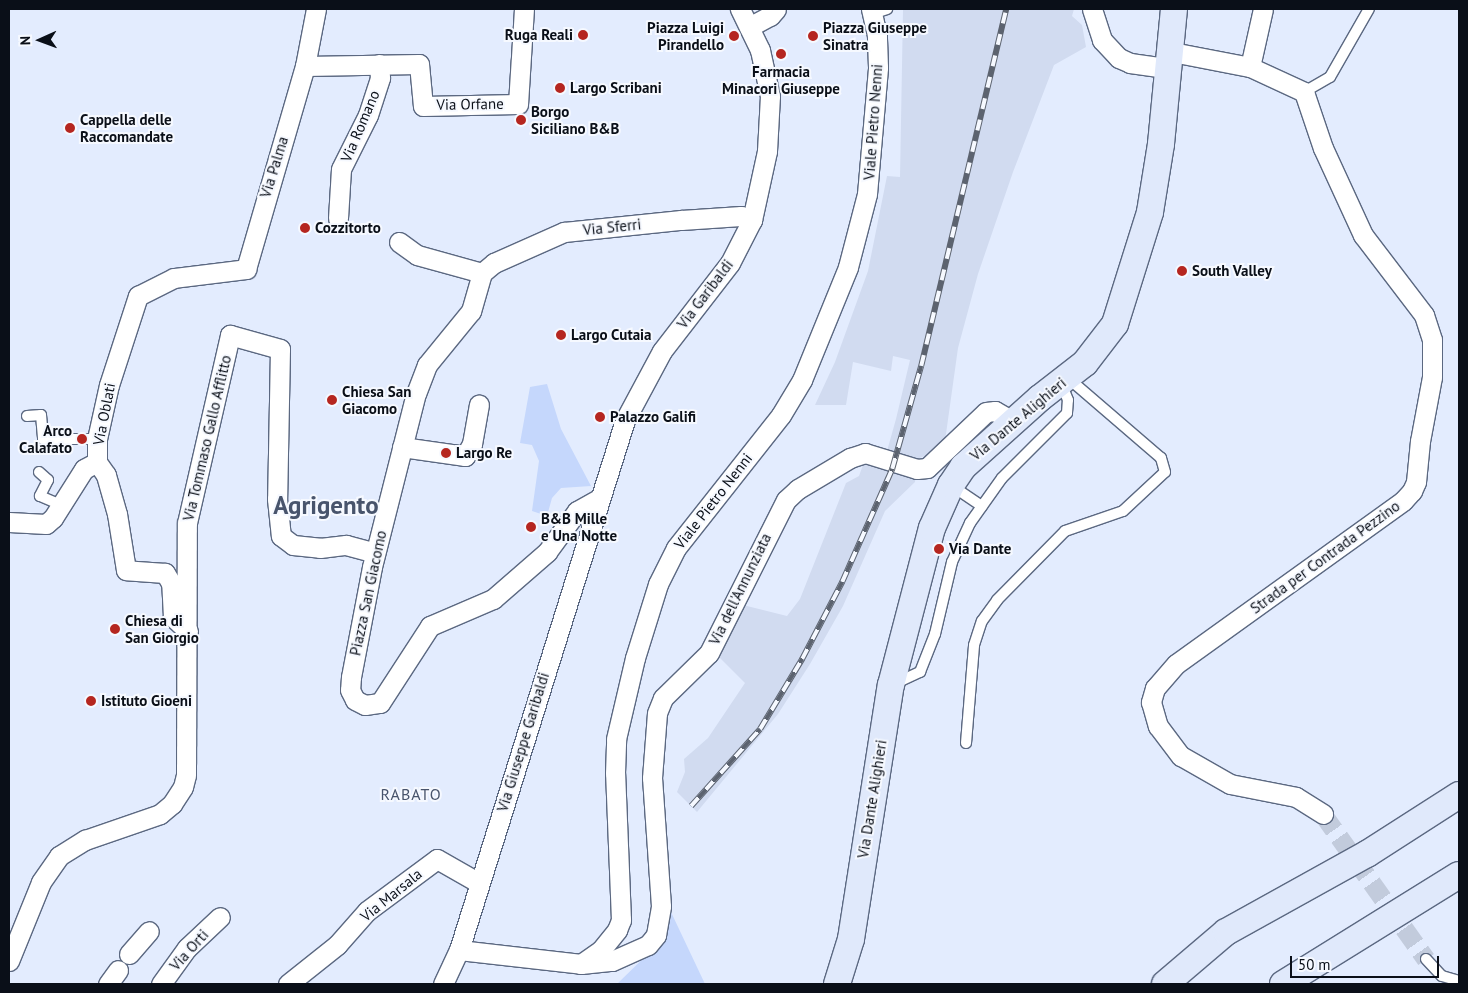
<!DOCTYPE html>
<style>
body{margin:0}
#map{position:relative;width:1468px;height:993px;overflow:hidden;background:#e3ecfe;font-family:"PT Sans",sans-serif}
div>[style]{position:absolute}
.built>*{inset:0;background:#d1dbf0}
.green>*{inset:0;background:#c5d7fc}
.street-tunnel>*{height:19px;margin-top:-9.5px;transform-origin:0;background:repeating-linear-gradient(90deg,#c2cbdc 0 19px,transparent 0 28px)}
.roads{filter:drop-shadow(1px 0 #5b6881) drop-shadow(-1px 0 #5b6881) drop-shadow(0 1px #5b6881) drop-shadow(0 -1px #5b6881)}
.lane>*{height:10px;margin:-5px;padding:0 5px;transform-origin:5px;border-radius:5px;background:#fff}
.street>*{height:19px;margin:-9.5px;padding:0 9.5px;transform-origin:9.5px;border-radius:9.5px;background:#fff}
.secondary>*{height:26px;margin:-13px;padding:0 13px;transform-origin:13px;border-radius:13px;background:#e0e9fb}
.rail>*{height:5.5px;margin-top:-2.75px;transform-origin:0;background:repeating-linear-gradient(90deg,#f6f9ff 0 11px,#5c636f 0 22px);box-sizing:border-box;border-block:1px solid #5c636f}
.dots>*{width:14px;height:14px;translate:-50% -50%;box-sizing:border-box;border:2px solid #f6f9ff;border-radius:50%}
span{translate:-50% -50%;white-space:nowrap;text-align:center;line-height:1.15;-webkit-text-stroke:4px #f6f9ff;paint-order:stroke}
.poi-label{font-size:15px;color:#0a0f18;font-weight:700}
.right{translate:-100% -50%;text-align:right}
.left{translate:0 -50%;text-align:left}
.street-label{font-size:15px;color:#0a0f18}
.neighbourhood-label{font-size:16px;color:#48546c;letter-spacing:1px}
.town-label{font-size:25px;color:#48546c;font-weight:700}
.frame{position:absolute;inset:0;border:10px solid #0a0f18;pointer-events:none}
.north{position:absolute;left:15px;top:15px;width:50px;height:50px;-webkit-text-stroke:4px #f6f9ff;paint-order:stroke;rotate:268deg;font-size:14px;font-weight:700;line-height:20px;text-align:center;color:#0a0f18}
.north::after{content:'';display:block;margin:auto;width:18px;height:22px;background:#0a0f18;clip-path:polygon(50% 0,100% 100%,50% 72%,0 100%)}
.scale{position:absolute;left:1290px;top:956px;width:149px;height:22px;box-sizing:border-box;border:2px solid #0a0f18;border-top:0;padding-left:6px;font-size:15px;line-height:18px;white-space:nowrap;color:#0a0f18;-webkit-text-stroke:4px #f6f9ff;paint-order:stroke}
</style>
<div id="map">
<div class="built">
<i style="clip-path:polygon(897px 9px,1074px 9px,1072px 16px,1082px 25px,1086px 47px,1054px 65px,1013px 172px,978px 274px,958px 348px,945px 441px,932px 453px,917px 459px,915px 482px,885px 511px,843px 606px,810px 664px,778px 714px,697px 812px,677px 792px,685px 772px,684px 759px,708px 738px,745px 683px,719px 657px,743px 605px,787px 616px,800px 599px,846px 483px,859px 476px,864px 462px,887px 451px,896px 419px,910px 360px,893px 356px,891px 371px,853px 362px,846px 405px,815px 405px,835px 362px,868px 271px,887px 176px,900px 177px,903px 10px)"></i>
</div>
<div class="green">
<i style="clip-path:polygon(547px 384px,561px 429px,591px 486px,561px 488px,552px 498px,547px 516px,532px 511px,539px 461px,532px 445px,520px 443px,530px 387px)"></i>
<i style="clip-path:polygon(670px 910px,705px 984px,617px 984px,657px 945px)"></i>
</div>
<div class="street-tunnel">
<i style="left:1323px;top:814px;width:178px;rotate:54.6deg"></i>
</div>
<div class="roads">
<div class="lane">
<i style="left:872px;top:14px;width:16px;rotate:-18deg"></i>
<i style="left:1304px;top:92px;width:30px;rotate:-30deg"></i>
<i style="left:1330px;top:77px;width:78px;rotate:-60.2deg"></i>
<i style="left:27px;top:416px;width:14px;rotate:-4deg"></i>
<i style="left:41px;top:415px;width:24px;rotate:85deg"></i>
<i style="left:43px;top:439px;width:54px"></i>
<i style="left:39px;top:472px;width:12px;rotate:42deg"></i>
<i style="left:48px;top:480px;width:18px;rotate:117deg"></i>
<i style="left:40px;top:496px;width:23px;rotate:23deg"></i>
<i style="left:952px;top:486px;width:36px;rotate:34deg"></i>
<i style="left:894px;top:684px;width:29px;rotate:-25deg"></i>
<i style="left:920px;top:672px;width:41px;rotate:-68.5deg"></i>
<i style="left:935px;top:634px;width:74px;rotate:-76.7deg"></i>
<i style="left:952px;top:562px;width:43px;rotate:-65.2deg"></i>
<i style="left:970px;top:523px;width:55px;rotate:-54.6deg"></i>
<i style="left:1002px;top:478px;width:92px;rotate:-45deg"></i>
<i style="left:1067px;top:413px;width:13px;rotate:-86deg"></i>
<i style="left:1068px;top:400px;width:18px;rotate:-112deg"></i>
<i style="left:966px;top:743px;width:98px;rotate:-85.3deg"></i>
<i style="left:974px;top:645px;width:25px;rotate:-72deg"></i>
<i style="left:982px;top:621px;width:26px;rotate:-54deg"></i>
<i style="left:997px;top:600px;width:97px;rotate:-45.4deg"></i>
<i style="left:1065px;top:531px;width:61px;rotate:-19deg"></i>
<i style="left:1123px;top:511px;width:57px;rotate:-42.9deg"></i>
<i style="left:1165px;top:472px;width:15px;rotate:-106deg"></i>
<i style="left:1161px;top:458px;width:123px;rotate:-139.3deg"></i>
<i style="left:1426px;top:959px;width:23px;rotate:47deg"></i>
<i style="left:1442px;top:976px;width:18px;rotate:16deg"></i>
</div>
<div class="street">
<i style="left:1092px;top:9px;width:33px;rotate:72deg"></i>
<i style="left:1102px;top:40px;width:25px;rotate:47deg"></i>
<i style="left:1119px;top:58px;width:12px;rotate:24deg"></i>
<i style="left:1130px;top:63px;width:36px;rotate:8deg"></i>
<i style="left:749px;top:27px;width:24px;rotate:-28deg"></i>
<i style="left:770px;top:16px;width:9px;rotate:-49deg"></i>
<i style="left:1167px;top:51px;width:85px;rotate:10.9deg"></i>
<i style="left:1250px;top:67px;width:60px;rotate:24.8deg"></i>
<i style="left:1304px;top:92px;width:59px;rotate:71.3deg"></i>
<i style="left:1323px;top:148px;width:96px;rotate:65.3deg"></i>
<i style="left:1363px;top:235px;width:101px;rotate:52.7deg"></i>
<i style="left:1424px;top:315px;width:26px;rotate:72deg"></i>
<i style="left:1432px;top:340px;width:37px;rotate:90deg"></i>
<i style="left:1432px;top:377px;width:65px;rotate:100.6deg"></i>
<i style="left:1420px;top:441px;width:41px;rotate:95.6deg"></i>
<i style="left:1416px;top:482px;width:10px;rotate:114deg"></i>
<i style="left:1412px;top:491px;width:13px;rotate:132deg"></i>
<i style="left:1403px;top:501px;width:279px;rotate:144.3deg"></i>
<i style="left:1176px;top:664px;width:32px;rotate:131deg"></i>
<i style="left:1155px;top:688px;width:15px;rotate:106deg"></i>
<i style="left:1151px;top:702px;width:25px;rotate:74deg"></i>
<i style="left:1158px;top:726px;width:38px;rotate:53deg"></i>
<i style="left:1181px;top:756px;width:56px;rotate:29.7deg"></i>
<i style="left:1230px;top:784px;width:67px;rotate:11.1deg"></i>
<i style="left:1296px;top:797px;width:32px;rotate:32deg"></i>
<i style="left:305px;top:66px;width:114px;rotate:-1deg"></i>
<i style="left:419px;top:64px;width:42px;rotate:84.6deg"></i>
<i style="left:423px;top:106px;width:95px;rotate:-1.2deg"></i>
<i style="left:518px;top:104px;width:95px;rotate:-86.4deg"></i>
<i style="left:1250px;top:67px;width:59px;rotate:-77.4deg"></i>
<i style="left:338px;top:218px;width:49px;rotate:-86.5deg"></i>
<i style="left:341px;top:169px;width:60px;rotate:-63.4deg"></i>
<i style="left:368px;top:115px;width:39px;rotate:-72deg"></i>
<i style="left:380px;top:78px;width:14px;rotate:-94deg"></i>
<i style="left:399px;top:242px;width:22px;rotate:36deg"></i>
<i style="left:417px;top:255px;width:67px;rotate:15.5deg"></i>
<i style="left:482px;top:273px;width:40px;rotate:106deg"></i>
<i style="left:471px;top:311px;width:70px;rotate:129.2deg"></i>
<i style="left:427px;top:365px;width:30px;rotate:111deg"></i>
<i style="left:416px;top:393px;width:179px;rotate:104.2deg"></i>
<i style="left:372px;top:567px;width:112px;rotate:100.8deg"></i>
<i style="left:351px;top:677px;width:13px;rotate:94deg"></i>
<i style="left:350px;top:690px;width:11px;rotate:63deg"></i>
<i style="left:355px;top:700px;width:11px;rotate:27deg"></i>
<i style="left:365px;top:705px;width:15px;rotate:-8deg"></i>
<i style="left:380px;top:703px;width:92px;rotate:-57deg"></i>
<i style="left:430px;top:626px;width:69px;rotate:-23.2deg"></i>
<i style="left:493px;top:599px;width:72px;rotate:-41deg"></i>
<i style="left:547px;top:552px;width:51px;rotate:-53.8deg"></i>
<i style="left:577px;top:511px;width:26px;rotate:-29deg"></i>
<i style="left:482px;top:273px;width:16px;rotate:-40deg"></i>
<i style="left:494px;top:263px;width:77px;rotate:-23.9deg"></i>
<i style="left:564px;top:232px;width:118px;rotate:-5.9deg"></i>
<i style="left:681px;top:220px;width:60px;rotate:-3.8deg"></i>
<i style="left:741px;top:216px;width:12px;rotate:20deg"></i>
<i style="left:402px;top:447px;width:64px;rotate:8.1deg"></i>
<i style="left:465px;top:456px;width:14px;rotate:-60deg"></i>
<i style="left:472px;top:444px;width:40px;rotate:-80deg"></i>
<i style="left:9px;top:522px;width:37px;rotate:3deg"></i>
<i style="left:46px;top:524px;width:9px;rotate:-41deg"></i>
<i style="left:53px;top:518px;width:58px;rotate:-57.7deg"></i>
<i style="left:84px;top:469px;width:15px;rotate:-28deg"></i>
<i style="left:188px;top:631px;width:21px;rotate:-137deg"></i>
<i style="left:173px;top:617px;width:34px;rotate:-93deg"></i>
<i style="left:171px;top:583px;width:12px;rotate:-121deg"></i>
<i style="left:165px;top:573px;width:39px;rotate:-176deg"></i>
<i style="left:126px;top:570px;width:57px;rotate:-99.1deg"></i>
<i style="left:117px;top:514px;width:41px;rotate:-105.8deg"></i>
<i style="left:106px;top:475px;width:16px;rotate:-125deg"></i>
<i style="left:97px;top:462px;width:23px;rotate:-90deg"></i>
<i style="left:97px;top:439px;width:55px;rotate:-77.5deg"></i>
<i style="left:109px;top:385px;width:94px;rotate:-72deg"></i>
<i style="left:138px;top:296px;width:40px;rotate:-26.6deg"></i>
<i style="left:174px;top:278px;width:73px;rotate:-7.1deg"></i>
<i style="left:246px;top:269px;width:211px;rotate:-73.8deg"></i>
<i style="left:305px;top:66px;width:58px;rotate:-79.1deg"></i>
<i style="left:459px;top:950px;width:123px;rotate:6.5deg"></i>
<i style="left:581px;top:964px;width:31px;rotate:-6deg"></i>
<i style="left:612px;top:961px;width:39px;rotate:-24deg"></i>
<i style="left:648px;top:945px;width:13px;rotate:-51deg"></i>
<i style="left:656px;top:935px;width:29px;rotate:-80deg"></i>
<i style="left:661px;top:906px;width:128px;rotate:-94deg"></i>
<i style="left:652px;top:778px;width:65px;rotate:-85.6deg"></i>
<i style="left:657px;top:713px;width:16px;rotate:-68deg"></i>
<i style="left:663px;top:698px;width:64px;rotate:-44.4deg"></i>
<i style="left:709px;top:653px;width:171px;rotate:-63.3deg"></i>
<i style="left:786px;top:500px;width:16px;rotate:-43deg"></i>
<i style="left:798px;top:489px;width:61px;rotate:-30.8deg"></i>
<i style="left:850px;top:458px;width:16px;rotate:-18deg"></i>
<i style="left:865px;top:453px;width:54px;rotate:17.1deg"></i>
<i style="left:917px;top:469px;width:10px;rotate:-6deg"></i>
<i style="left:927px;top:468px;width:81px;rotate:-43.5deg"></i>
<i style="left:986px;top:412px;width:9px;rotate:-6deg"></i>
<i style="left:995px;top:411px;width:20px;rotate:30deg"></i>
<i style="left:129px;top:954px;width:30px;rotate:-49deg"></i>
<i style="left:9px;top:961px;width:85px;rotate:-67.9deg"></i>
<i style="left:41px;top:882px;width:32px;rotate:-55deg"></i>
<i style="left:59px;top:856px;width:31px;rotate:-32deg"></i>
<i style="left:85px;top:840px;width:79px;rotate:-19.1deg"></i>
<i style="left:160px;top:814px;width:16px;rotate:-40deg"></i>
<i style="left:172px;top:804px;width:20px;rotate:-57deg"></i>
<i style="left:183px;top:787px;width:12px;rotate:-76deg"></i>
<i style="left:186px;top:775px;width:252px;rotate:-89.8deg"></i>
<i style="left:187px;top:523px;width:193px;rotate:-77.1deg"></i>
<i style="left:230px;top:335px;width:52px;rotate:15.6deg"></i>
<i style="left:280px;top:349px;width:150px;rotate:91.1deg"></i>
<i style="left:277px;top:499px;width:37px;rotate:84deg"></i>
<i style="left:281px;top:536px;width:15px;rotate:37deg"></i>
<i style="left:293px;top:545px;width:27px;rotate:6deg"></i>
<i style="left:320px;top:548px;width:26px;rotate:-7deg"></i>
<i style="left:346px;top:545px;width:30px;rotate:15deg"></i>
<i style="left:581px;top:964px;width:24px;rotate:-35deg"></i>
<i style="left:601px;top:950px;width:26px;rotate:-51deg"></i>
<i style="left:617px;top:930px;width:11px;rotate:-68deg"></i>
<i style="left:621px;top:920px;width:147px;rotate:-92.3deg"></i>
<i style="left:615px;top:773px;width:34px;rotate:-88deg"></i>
<i style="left:616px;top:739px;width:83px;rotate:-76.8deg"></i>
<i style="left:635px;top:658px;width:77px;rotate:-72.7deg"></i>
<i style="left:658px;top:584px;width:40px;rotate:-63.4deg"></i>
<i style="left:676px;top:548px;width:169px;rotate:-51.7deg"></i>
<i style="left:781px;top:415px;width:41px;rotate:-59deg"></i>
<i style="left:802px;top:380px;width:122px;rotate:-67.8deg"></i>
<i style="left:848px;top:267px;width:75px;rotate:-75.4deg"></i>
<i style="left:867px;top:194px;width:127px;rotate:-85deg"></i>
<i style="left:878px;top:67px;width:32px;rotate:-92deg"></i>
<i style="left:877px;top:35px;width:27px;rotate:-103deg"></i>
<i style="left:108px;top:984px;width:17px;rotate:-54deg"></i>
<i style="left:161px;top:984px;width:44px;rotate:-54.2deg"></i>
<i style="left:187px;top:948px;width:45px;rotate:-43.2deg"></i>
<i style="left:288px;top:984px;width:63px;rotate:-38.5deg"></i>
<i style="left:337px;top:945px;width:45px;rotate:-48.6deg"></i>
<i style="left:367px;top:911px;width:87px;rotate:-36.6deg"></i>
<i style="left:437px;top:859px;width:48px;rotate:29.7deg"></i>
<i style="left:443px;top:984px;width:38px;rotate:-65deg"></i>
<i style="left:459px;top:950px;width:555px;rotate:-72.61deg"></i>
<i style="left:625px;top:420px;width:78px;rotate:-61.8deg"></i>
<i style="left:662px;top:351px;width:111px;rotate:-52.3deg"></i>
<i style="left:730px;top:263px;width:48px;rotate:-62.9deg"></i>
<i style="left:752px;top:220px;width:71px;rotate:-77.7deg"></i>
<i style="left:767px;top:151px;width:55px;rotate:-86.9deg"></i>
<i style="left:770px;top:96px;width:47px;rotate:-102.3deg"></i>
<i style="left:760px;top:50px;width:46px;rotate:-116deg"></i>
</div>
<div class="secondary">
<i style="left:837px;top:984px;width:47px;rotate:-72.7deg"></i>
<i style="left:851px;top:939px;width:257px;rotate:-81.1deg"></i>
<i style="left:891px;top:685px;width:162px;rotate:-75.4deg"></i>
<i style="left:932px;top:528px;width:47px;rotate:-66.2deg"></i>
<i style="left:951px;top:485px;width:22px;rotate:-56deg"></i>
<i style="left:963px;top:467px;width:103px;rotate:-41.9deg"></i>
<i style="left:1040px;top:398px;width:57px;rotate:-37.9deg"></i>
<i style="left:1085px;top:363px;width:49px;rotate:-52.4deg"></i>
<i style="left:1115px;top:324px;width:117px;rotate:-72.6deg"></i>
<i style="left:1150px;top:212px;width:69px;rotate:-80.8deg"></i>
<i style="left:1161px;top:144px;width:136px;rotate:-84.5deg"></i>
<i style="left:1165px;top:984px;width:80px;rotate:-40.4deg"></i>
<i style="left:1226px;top:932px;width:161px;rotate:-29deg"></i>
<i style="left:1367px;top:854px;width:109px;rotate:-32.7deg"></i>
<i style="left:1283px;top:984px;width:207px;rotate:-31.8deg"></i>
</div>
</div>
<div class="rail">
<i style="left:691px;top:806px;width:103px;rotate:-48.1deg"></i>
<i style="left:760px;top:729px;width:82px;rotate:-59deg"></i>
<i style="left:802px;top:659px;width:87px;rotate:-62.5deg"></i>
<i style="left:842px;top:582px;width:124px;rotate:-66.1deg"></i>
<i style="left:892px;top:469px;width:107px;rotate:-74.3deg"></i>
<i style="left:921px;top:366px;width:367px;rotate:-76.6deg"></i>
</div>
<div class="dots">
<i style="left:583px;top:35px;background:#b52620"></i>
<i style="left:734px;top:36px;background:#b52620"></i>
<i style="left:813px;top:36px;background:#b52620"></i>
<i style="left:781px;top:54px;background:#b52620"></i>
<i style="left:560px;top:88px;background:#b52620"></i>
<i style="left:521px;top:120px;background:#b52620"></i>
<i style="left:70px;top:128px;background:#b52620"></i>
<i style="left:305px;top:228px;background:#b52620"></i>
<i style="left:1182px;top:271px;background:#b52620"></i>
<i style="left:561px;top:335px;background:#b52620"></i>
<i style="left:332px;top:400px;background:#b52620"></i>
<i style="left:600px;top:417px;background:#b52620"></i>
<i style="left:82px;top:439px;background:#b52620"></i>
<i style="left:446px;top:453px;background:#b52620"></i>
<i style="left:531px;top:527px;background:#b52620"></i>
<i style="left:939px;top:549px;background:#b52620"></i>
<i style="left:115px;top:629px;background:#b52620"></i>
<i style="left:91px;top:701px;background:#b52620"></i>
</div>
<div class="poi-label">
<span class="right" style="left:724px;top:36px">Piazza Luigi<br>Pirandello</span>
<span class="left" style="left:823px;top:36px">Piazza Giuseppe<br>Sinatra</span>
<span class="right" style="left:573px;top:35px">Ruga Reali</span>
<span style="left:781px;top:80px">Farmacia<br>Minacori Giuseppe</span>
<span class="left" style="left:570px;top:88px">Largo Scribani</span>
<span class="left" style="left:531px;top:120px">Borgo<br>Siciliano B&amp;B</span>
<span class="left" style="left:80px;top:128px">Cappella delle<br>Raccomandate</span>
<span class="left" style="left:315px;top:228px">Cozzitorto</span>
<span class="left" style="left:1192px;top:271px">South Valley</span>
<span class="left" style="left:571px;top:335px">Largo Cutaia</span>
<span class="left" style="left:342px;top:400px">Chiesa San<br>Giacomo</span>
<span class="left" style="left:610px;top:417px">Palazzo Galifi</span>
<span class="right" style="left:72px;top:439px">Arco<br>Calafato</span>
<span class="left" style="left:456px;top:453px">Largo Re</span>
<span class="left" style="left:541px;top:527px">B&amp;B Mille<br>e Una Notte</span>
<span class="left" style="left:949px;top:549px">Via Dante</span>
<span class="left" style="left:125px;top:629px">Chiesa di<br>San Giorgio</span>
<span class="left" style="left:101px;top:701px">Istituto Gioeni</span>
</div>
<div class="street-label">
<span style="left:470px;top:104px;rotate:-1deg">Via Orfane</span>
<span style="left:873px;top:122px;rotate:-86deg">Viale Pietro Nenni</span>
<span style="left:360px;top:126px;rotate:-67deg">Via Romano</span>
<span style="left:274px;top:167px;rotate:-73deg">Via Palma</span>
<span style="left:612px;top:227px;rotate:-6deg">Via Sferri</span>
<span style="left:705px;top:294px;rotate:-53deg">Via Garibaldi</span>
<span style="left:104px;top:414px;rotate:-79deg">Via Oblati</span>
<span style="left:1018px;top:419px;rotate:-40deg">Via Dante Alighieri</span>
<span style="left:207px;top:438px;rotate:-77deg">Via Tommaso Gallo Afflitto</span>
<span style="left:713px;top:501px;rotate:-52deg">Viale Pietro Nenni</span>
<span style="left:1325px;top:557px;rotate:-36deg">Strada per Contrada Pezzino</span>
<span style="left:740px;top:589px;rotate:-64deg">Via dell'Annunziata</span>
<span style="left:368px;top:593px;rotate:-78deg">Piazza San Giacomo</span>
<span style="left:523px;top:742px;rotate:-73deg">Via Giuseppe Garibaldi</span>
<span style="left:872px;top:799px;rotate:-81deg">Via Dante Alighieri</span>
<span style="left:391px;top:895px;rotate:-39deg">Via Marsala</span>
<span style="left:189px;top:950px;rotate:-48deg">Via Orti</span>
</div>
<div class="neighbourhood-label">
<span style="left:411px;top:794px">RABATO</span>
</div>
<div class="town-label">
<span style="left:326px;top:505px">Agrigento</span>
</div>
<div class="frame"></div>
<div class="north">N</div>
<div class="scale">50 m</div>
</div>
